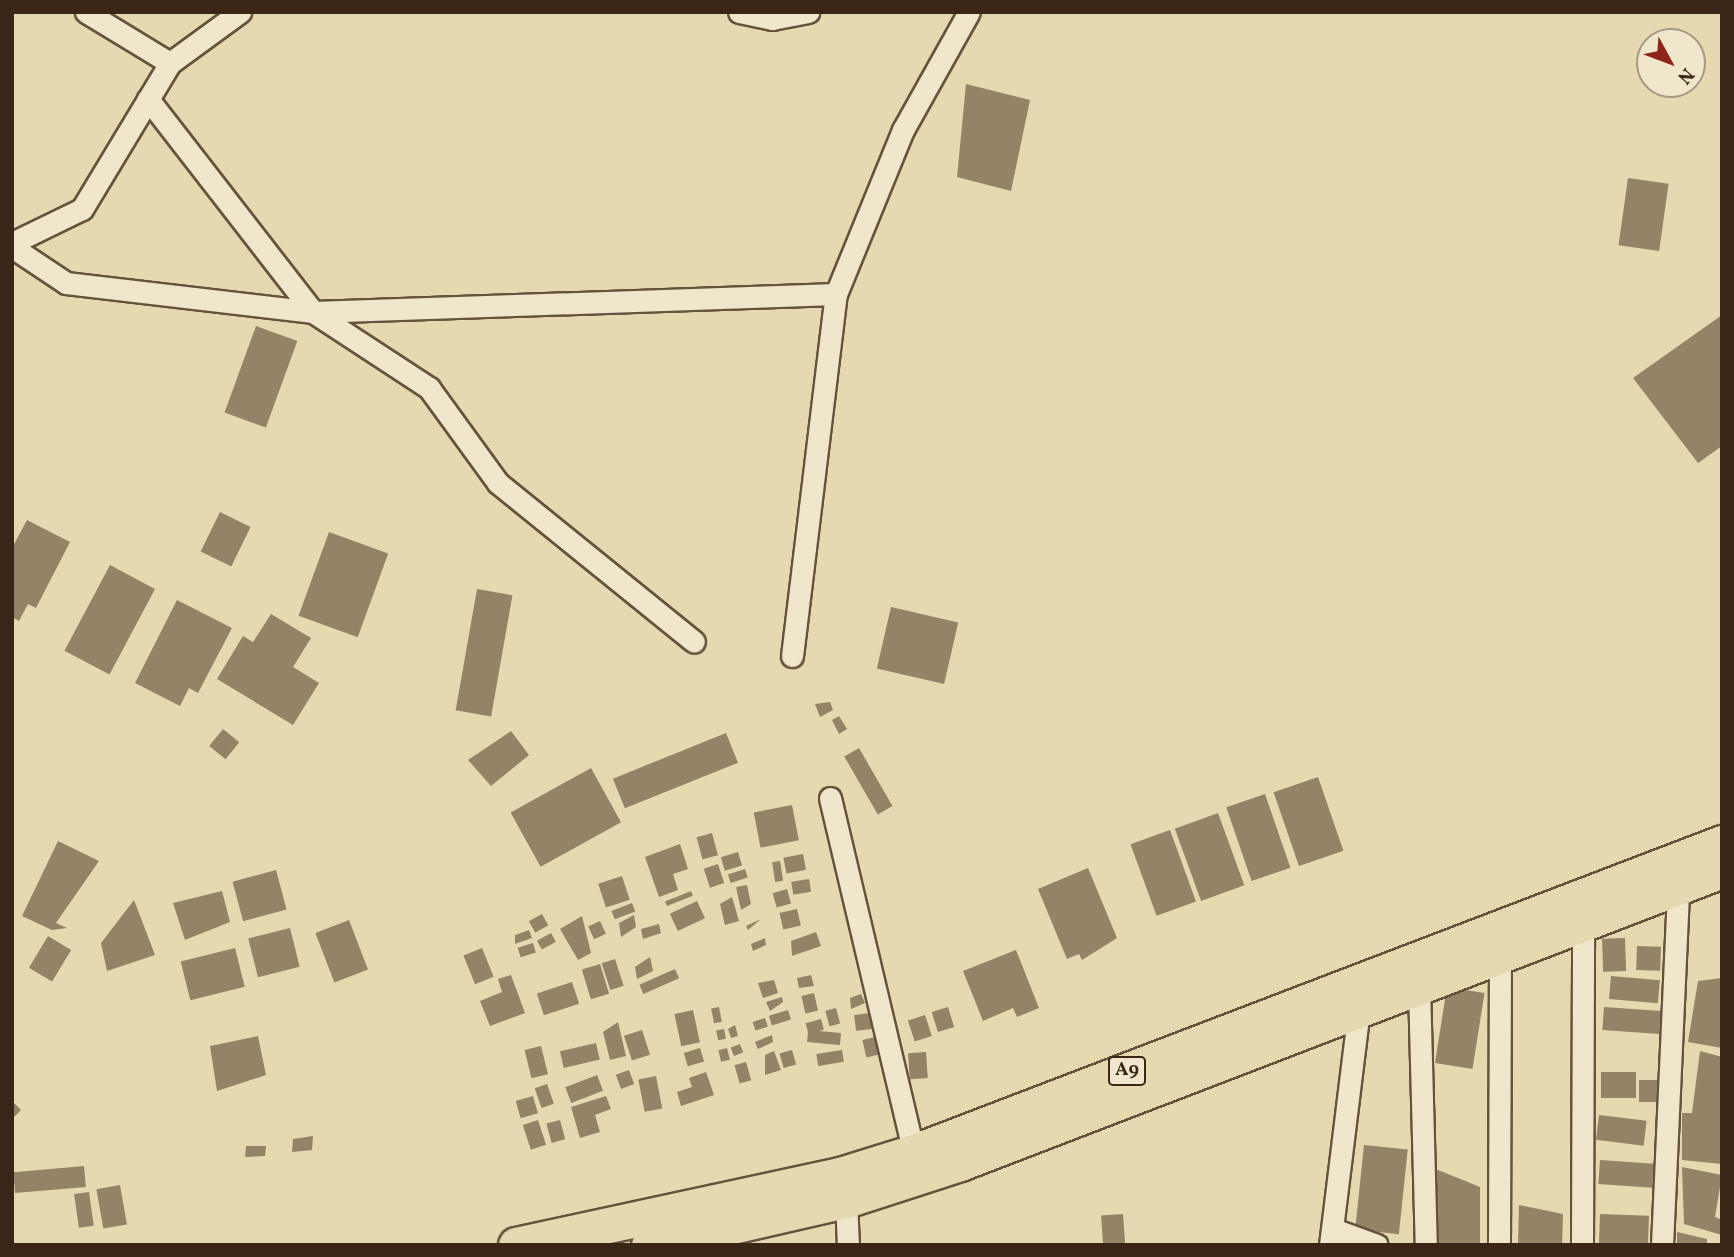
<!DOCTYPE html>
<style>
body{margin:0}
#map{position:relative;width:1734px;height:1257px;overflow:hidden;background:#e6d9b0;font-family:Vollkorn,serif}
div>[style]{position:absolute}
.building>*{inset:0;background:#948367;transform-origin:0 0}
.roads{filter:drop-shadow(2px 0 #66523d) drop-shadow(-2px 0 #66523d) drop-shadow(0 2px #66523d) drop-shadow(0 -2px #66523d)}
.minor>*{height:21px;margin:-10.5px;padding:0 10.5px;transform-origin:10.5px;border-radius:10.5px;background:#efe6cc}
.trunk>*{height:35px;margin:-17.5px;padding:0 17.5px;transform-origin:17.5px;border-radius:17.5px;background:#e6d9b0}
span{translate:-50% -50%;white-space:nowrap;text-align:center;line-height:1.15;-webkit-text-stroke:5px #efe6cc;paint-order:stroke}
.shield-label span{padding:2px 5px;background:#efe6cc;border:2px solid;border-radius:5px;-webkit-text-stroke-width:0}
.shield-label{font-size:19px;color:#3b2517;font-weight:700}
.frame{position:absolute;inset:0;border:14px solid #3b2517;pointer-events:none}
.north{position:absolute;left:1636px;top:28px;width:70px;height:70px;box-sizing:border-box;background:#efe6cc;border:2px solid #a79984;border-radius:50%;rotate:131deg;font-size:19px;font-weight:700;line-height:28px;text-align:center;color:#3b2517}
.north::after{content:'';display:block;margin:auto;width:24px;height:32px;background:#8f2418;clip-path:polygon(50% 0,100% 100%,50% 72%,0 100%)}
</style>
<div id="map">
<div class="building">
<i style="clip-path:polygon(966px 84px,1030px 100px,1011px 191px,957px 177px)"></i>
<i style="left:1628px;top:178px;width:41px;height:68px;rotate:8deg"></i>
<i style="clip-path:polygon(1722px 315px,1722px 446px,1698px 463px,1633px 378px)"></i>
<i style="left:256px;top:326px;width:44px;height:92px;rotate:20deg"></i>
<i style="left:220px;top:512px;width:34px;height:44px;rotate:26deg"></i>
<i style="clip-path:polygon(27px 520px,70px 542px,36px 608px,28px 604px,19px 621px,12px 617px,12px 548px)"></i>
<i style="left:329px;top:532px;width:63px;height:89px;rotate:20deg"></i>
<i style="left:110px;top:565px;width:51px;height:97px;rotate:28deg"></i>
<i style="left:477px;top:589px;width:36px;height:123px;rotate:10deg"></i>
<i style="clip-path:polygon(177px 600px,232px 628px,198px 693px,189px 688px,180px 706px,135px 683px)"></i>
<i style="left:891px;top:607px;width:69px;height:63px;rotate:13deg"></i>
<i style="clip-path:polygon(271px 614px,311px 638px,293px 667px,319px 683px,293px 725px,217px 679px,243px 636px,253px 642px)"></i>
<i style="clip-path:polygon(830px 702px,833px 710px,820px 717px,815px 704px)"></i>
<i style="clip-path:polygon(839px 716px,847px 729px,839px 734px,832px 720px)"></i>
<i style="left:223px;top:729px;width:21px;height:22px;rotate:39deg"></i>
<i style="clip-path:polygon(511px 731px,529px 755px,491px 786px,468px 760px)"></i>
<i style="left:726px;top:733px;width:32px;height:122px;rotate:68deg"></i>
<i style="left:859px;top:748px;width:67px;height:17px;rotate:60deg"></i>
<i style="left:591px;top:768px;width:62px;height:92px;rotate:61deg"></i>
<i style="left:1318px;top:777px;width:78px;height:47px;rotate:71deg"></i>
<i style="left:1265px;top:794px;width:78px;height:41px;rotate:71deg"></i>
<i style="left:792px;top:805px;width:36px;height:39px;rotate:79deg"></i>
<i style="left:1218px;top:813px;width:77px;height:46px;rotate:70deg"></i>
<i style="left:1170px;top:830px;width:76px;height:42px;rotate:70deg"></i>
<i style="left:712px;top:833px;width:23px;height:16px;rotate:75deg"></i>
<i style="clip-path:polygon(58px 841px,99px 861px,56px 923px,67px 928px,52px 930px,22px 916px)"></i>
<i style="clip-path:polygon(680px 844px,688px 869px,673px 874px,678px 890px,659px 897px,645px 857px)"></i>
<i style="left:738px;top:852px;width:14px;height:18px;rotate:73deg"></i>
<i style="left:803px;top:854px;width:16px;height:20px;rotate:79deg"></i>
<i style="left:780px;top:861px;width:20px;height:8px;rotate:81deg"></i>
<i style="left:718px;top:864px;width:20px;height:15px;rotate:72deg"></i>
<i style="clip-path:polygon(1088px 868px,1117px 938px,1082px 960px,1079px 954px,1067px 959px,1038px 889px)"></i>
<i style="left:745px;top:869px;width:9px;height:18px;rotate:72deg"></i>
<i style="left:276px;top:870px;width:41px;height:45px;rotate:75deg"></i>
<i style="left:622px;top:876px;width:25px;height:25px;rotate:72deg"></i>
<i style="left:809px;top:879px;width:13px;height:18px;rotate:81deg"></i>
<i style="clip-path:polygon(747px 885px,751px 904px,741px 910px,736px 887px)"></i>
<i style="left:787px;top:889px;width:15px;height:15px;rotate:74deg"></i>
<i style="clip-path:polygon(222px 891px,230px 922px,185px 940px,173px 903px)"></i>
<i style="left:691px;top:891px;width:5px;height:28px;rotate:68deg"></i>
<i style="clip-path:polygon(732px 897px,739px 921px,725px 925px,720px 904px)"></i>
<i style="clip-path:polygon(134px 900px,155px 955px,107px 971px,101px 943px)"></i>
<i style="left:697px;top:901px;width:19px;height:30px;rotate:65deg"></i>
<i style="left:632px;top:903px;width:9px;height:22px;rotate:69deg"></i>
<i style="left:797px;top:909px;width:17px;height:18px;rotate:77deg"></i>
<i style="left:542px;top:914px;width:13px;height:15px;rotate:61deg"></i>
<i style="clip-path:polygon(634px 915px,636px 927px,621px 937px,619px 923px)"></i>
<i style="clip-path:polygon(582px 916px,591px 953px,578px 960px,560px 929px)"></i>
<i style="clip-path:polygon(761px 919px,748px 930px,746px 926px)"></i>
<i style="left:349px;top:920px;width:53px;height:36px;rotate:69deg"></i>
<i style="left:600px;top:921px;width:14px;height:13px;rotate:65deg"></i>
<i style="clip-path:polygon(659px 924px,661px 933px,643px 939px,641px 929px)"></i>
<i style="left:290px;top:928px;width:40px;height:43px;rotate:76deg"></i>
<i style="clip-path:polygon(529px 930px,532px 938px,515px 944px,515px 935px)"></i>
<i style="clip-path:polygon(816px 932px,821px 946px,792px 956px,791px 941px)"></i>
<i style="left:551px;top:933px;width:10px;height:16px;rotate:61deg"></i>
<i style="left:48px;top:936px;width:27px;height:37px;rotate:31deg"></i>
<i style="clip-path:polygon(765px 938px,766px 945px,753px 951px,751px 944px)"></i>
<i style="left:1625px;top:938px;width:33px;height:23px;rotate:88deg"></i>
<i style="left:533px;top:943px;width:10px;height:16px;rotate:73deg"></i>
<i style="left:1637px;top:946px;width:24px;height:24px;rotate:2deg"></i>
<i style="left:235px;top:948px;width:40px;height:56px;rotate:76deg"></i>
<i style="left:482px;top:948px;width:31px;height:20px;rotate:68deg"></i>
<i style="clip-path:polygon(1016px 950px,1039px 1008px,1017px 1017px,1013px 1008px,983px 1021px,963px 971px)"></i>
<i style="clip-path:polygon(650px 957px,653px 971px,637px 979px,635px 967px)"></i>
<i style="left:615px;top:959px;width:28px;height:14px;rotate:72deg"></i>
<i style="left:600px;top:964px;width:31px;height:19px;rotate:73deg"></i>
<i style="left:675px;top:969px;width:10px;height:39px;rotate:66deg"></i>
<i style="clip-path:polygon(511px 975px,525px 1013px,490px 1026px,480px 1001px,502px 992px,498px 979px)"></i>
<i style="clip-path:polygon(811px 975px,814px 986px,799px 988px,797px 978px)"></i>
<i style="left:1611px;top:976px;width:49px;height:23px;rotate:5deg"></i>
<i style="clip-path:polygon(1722px 978px,1722px 1048px,1688px 1042px,1698px 981px)"></i>
<i style="clip-path:polygon(774px 980px,778px 993px,763px 998px,758px 983px)"></i>
<i style="left:572px;top:982px;width:23px;height:37px;rotate:72deg"></i>
<i style="left:1447px;top:987px;width:38px;height:77px;rotate:9deg"></i>
<i style="left:814px;top:993px;width:18px;height:13px;rotate:77deg"></i>
<i style="clip-path:polygon(861px 994px,865px 1003px,851px 1009px,850px 998px)"></i>
<i style="clip-path:polygon(782px 997px,783px 1002px,770px 1011px,766px 1002px)"></i>
<i style="left:719px;top:1007px;width:15px;height:8px;rotate:79deg"></i>
<i style="left:948px;top:1007px;width:21px;height:17px;rotate:73deg"></i>
<i style="left:1604px;top:1007px;width:57px;height:23px;rotate:4deg"></i>
<i style="left:836px;top:1008px;width:16px;height:11px;rotate:75deg"></i>
<i style="left:693px;top:1010px;width:33px;height:19px;rotate:78deg"></i>
<i style="left:788px;top:1010px;width:10px;height:20px;rotate:73deg"></i>
<i style="left:870px;top:1013px;width:16px;height:16px;rotate:83deg"></i>
<i style="left:925px;top:1015px;width:22px;height:18px;rotate:72deg"></i>
<i style="left:765px;top:1018px;width:9px;height:13px;rotate:72deg"></i>
<i style="left:821px;top:1019px;width:11px;height:16px;rotate:75deg"></i>
<i style="clip-path:polygon(618px 1022px,626px 1056px,610px 1060px,603px 1032px)"></i>
<i style="clip-path:polygon(735px 1025px,738px 1036px,731px 1038px,728px 1029px)"></i>
<i style="left:724px;top:1029px;width:10px;height:8px;rotate:79deg"></i>
<i style="left:642px;top:1030px;width:26px;height:19px;rotate:72deg"></i>
<i style="left:841px;top:1033px;width:12px;height:33px;rotate:95deg"></i>
<i style="clip-path:polygon(772px 1035px,773px 1042px,758px 1049px,755px 1042px)"></i>
<i style="clip-path:polygon(258px 1036px,266px 1075px,217px 1091px,210px 1046px)"></i>
<i style="left:875px;top:1037px;width:18px;height:13px;rotate:77deg"></i>
<i style="left:596px;top:1043px;width:17px;height:37px;rotate:77deg"></i>
<i style="left:740px;top:1044px;width:9px;height:10px;rotate:69deg"></i>
<i style="left:541px;top:1046px;width:29px;height:17px;rotate:76deg"></i>
<i style="left:700px;top:1048px;width:14px;height:17px;rotate:73deg"></i>
<i style="left:727px;top:1048px;width:12px;height:9px;rotate:76deg"></i>
<i style="left:792px;top:1050px;width:15px;height:13px;rotate:74deg"></i>
<i style="left:842px;top:1050px;width:12px;height:26px;rotate:81deg"></i>
<i style="clip-path:polygon(774px 1051px,781px 1070px,765px 1075px,765px 1055px)"></i>
<i style="clip-path:polygon(1700px 1051px,1722px 1057px,1722px 1164px,1682px 1160px,1682px 1113px,1692px 1113px)"></i>
<i style="left:926px;top:1052px;width:26px;height:18px;rotate:86deg"></i>
<i style="left:746px;top:1062px;width:19px;height:12px;rotate:74deg"></i>
<i style="left:629px;top:1070px;width:15px;height:14px;rotate:70deg"></i>
<i style="clip-path:polygon(706px 1072px,714px 1095px,681px 1106px,677px 1092px,692px 1087px,689px 1078px)"></i>
<i style="left:1601px;top:1072px;width:35px;height:26px"></i>
<i style="left:597px;top:1075px;width:17px;height:34px;rotate:69deg"></i>
<i style="left:656px;top:1076px;width:33px;height:18px;rotate:79deg"></i>
<i style="left:1639px;top:1080px;width:19px;height:22px"></i>
<i style="left:547px;top:1084px;width:21px;height:13px;rotate:71deg"></i>
<i style="left:533px;top:1096px;width:18px;height:18px;rotate:74deg"></i>
<i style="clip-path:polygon(606px 1096px,611px 1109px,595px 1115px,600px 1132px,580px 1138px,571px 1107px)"></i>
<i style="clip-path:polygon(12px 1101px,21px 1110px,12px 1119px)"></i>
<i style="left:1599px;top:1115px;width:48px;height:25px;rotate:7deg"></i>
<i style="left:538px;top:1120px;width:26px;height:16px;rotate:72deg"></i>
<i style="left:560px;top:1120px;width:20px;height:14px;rotate:75deg"></i>
<i style="clip-path:polygon(313px 1136px,312px 1150px,292px 1152px,293px 1139px)"></i>
<i style="left:1364px;top:1145px;width:44px;height:85px;rotate:6deg"></i>
<i style="clip-path:polygon(246px 1146px,266px 1146px,265px 1156px,245px 1157px)"></i>
<i style="left:1600px;top:1160px;width:54px;height:24px;rotate:4deg"></i>
<i style="left:84px;top:1166px;width:21px;height:71px;rotate:85deg"></i>
<i style="clip-path:polygon(1682px 1167px,1722px 1175px,1715px 1217px,1722px 1220px,1722px 1235px,1684px 1224px)"></i>
<i style="clip-path:polygon(1433px 1168px,1480px 1187px,1480px 1245px,1434px 1245px)"></i>
<i style="left:120px;top:1185px;width:40px;height:24px;rotate:80deg"></i>
<i style="left:89px;top:1192px;width:34px;height:15px;rotate:82deg"></i>
<i style="clip-path:polygon(1519px 1205px,1563px 1214px,1562px 1245px,1518px 1245px)"></i>
<i style="left:1123px;top:1214px;width:31px;height:22px;rotate:86deg"></i>
<i style="left:1600px;top:1214px;width:49px;height:31px;rotate:2deg"></i>
<i style="clip-path:polygon(1677px 1232px,1707px 1239px,1707px 1245px,1677px 1245px)"></i>
</div>
<div class="roads">
<div class="minor">
<i style="left:86px;top:12px;width:98px;rotate:31.3deg"></i>
<i style="left:739px;top:12px;width:34px;rotate:12deg"></i>
<i style="left:772px;top:19px;width:37px;rotate:-11deg"></i>
<i style="left:148px;top:99px;width:269px;rotate:52.2deg"></i>
<i style="left:313px;top:312px;width:139px;rotate:33.2deg"></i>
<i style="left:429px;top:388px;width:117px;rotate:54deg"></i>
<i style="left:498px;top:483px;width:252px;rotate:39deg"></i>
<i style="left:12px;top:243px;width:78px;rotate:-25.9deg"></i>
<i style="left:82px;top:209px;width:170px;rotate:-58.9deg"></i>
<i style="left:170px;top:63px;width:87px;rotate:-36.1deg"></i>
<i style="left:12px;top:247px;width:65px;rotate:33.7deg"></i>
<i style="left:66px;top:283px;width:249px;rotate:6.7deg"></i>
<i style="left:313px;top:312px;width:523px;rotate:-1.97deg"></i>
<i style="left:792px;top:656px;width:365px;rotate:-83.1deg"></i>
<i style="left:836px;top:294px;width:177px;rotate:-67.8deg"></i>
<i style="left:903px;top:130px;width:135px;rotate:-60.8deg"></i>
<i style="left:830px;top:798px;width:364px;rotate:76.7deg"></i>
<i style="left:1419px;top:986px;width:259px;rotate:88.5deg"></i>
<i style="left:846px;top:1200px;width:45px;rotate:87.5deg"></i>
<i style="left:1338px;top:1231px;width:41px;rotate:19.7deg"></i>
<i style="left:1330px;top:1245px;width:237px;rotate:-83deg"></i>
<i style="left:1499px;top:1245px;width:290px;rotate:-89.8deg"></i>
<i style="left:1582px;top:1245px;width:322px;rotate:-89.8deg"></i>
<i style="left:1662px;top:1245px;width:358px;rotate:-87.4deg"></i>
</div>
<div class="trunk">
<i style="left:516px;top:1245px;width:331px;rotate:-12.2deg"></i>
<i style="left:840px;top:1175px;width:77px;rotate:-17.3deg"></i>
<i style="left:914px;top:1152px;width:865px;rotate:-20.93deg"></i>
<i style="left:649px;top:1245px;width:202px;rotate:-12.9deg"></i>
<i style="left:846px;top:1200px;width:120px;rotate:-18deg"></i>
<i style="left:960px;top:1163px;width:816px;rotate:-21.03deg"></i>
</div>
</div>
<div class="shield-label">
<span style="left:1127px;top:1071px">A9</span>
</div>
<div class="frame"></div>
<div class="north">N</div>
</div>
